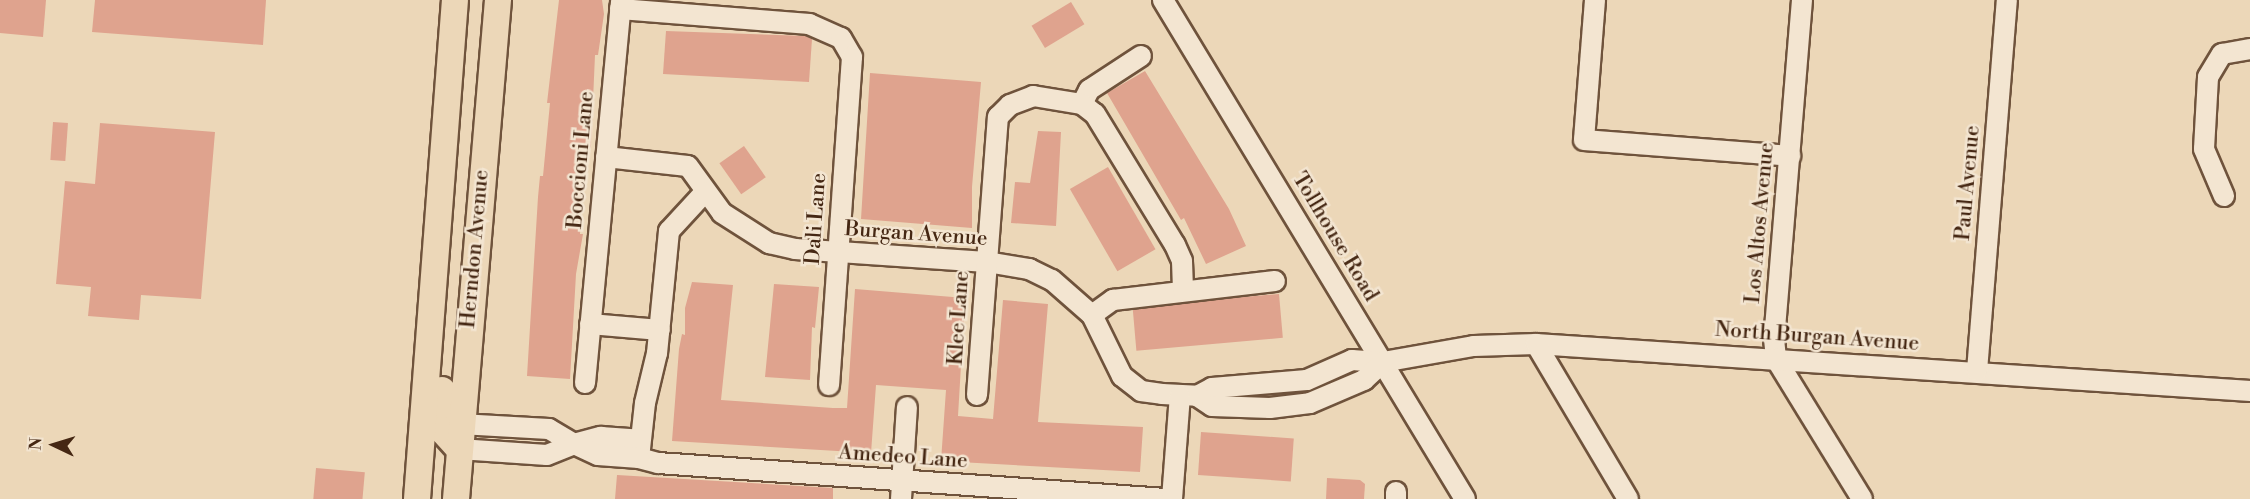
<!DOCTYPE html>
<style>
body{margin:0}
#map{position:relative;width:2250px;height:499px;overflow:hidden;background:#ecd7b8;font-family:"Libre Bodoni",serif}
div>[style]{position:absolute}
.building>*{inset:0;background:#dfa38e;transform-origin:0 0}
.roads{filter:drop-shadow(2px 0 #6f533c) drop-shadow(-2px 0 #6f533c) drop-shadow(0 2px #6f533c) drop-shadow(0 -2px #6f533c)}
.minor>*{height:20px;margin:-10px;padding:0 10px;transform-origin:10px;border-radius:10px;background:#f3e5d1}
.major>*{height:26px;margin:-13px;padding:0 13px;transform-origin:13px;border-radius:13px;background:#ecd7b8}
span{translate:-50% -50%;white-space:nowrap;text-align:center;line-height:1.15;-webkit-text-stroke:5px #f3e5d1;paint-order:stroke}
.street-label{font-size:21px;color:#452713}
.north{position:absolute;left:24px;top:415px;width:60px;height:60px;-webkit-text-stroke:4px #f3e5d1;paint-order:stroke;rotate:274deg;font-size:16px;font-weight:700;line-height:24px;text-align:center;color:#452713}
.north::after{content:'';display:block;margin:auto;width:21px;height:27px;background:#452713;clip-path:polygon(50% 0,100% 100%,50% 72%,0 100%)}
</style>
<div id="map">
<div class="building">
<i style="clip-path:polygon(0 0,46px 0,43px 37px,0 33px)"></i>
<i style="clip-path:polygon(95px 0,266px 0,263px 45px,92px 32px)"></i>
<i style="clip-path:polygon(559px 0,602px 0,604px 14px,598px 55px,595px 55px,591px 146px,585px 160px,580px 234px,583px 234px,576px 274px,570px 379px,527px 376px,538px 197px,540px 176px,543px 176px,550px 103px,547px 103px)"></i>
<i style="left:1071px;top:2px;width:26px;height:46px;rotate:59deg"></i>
<i style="clip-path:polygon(666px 31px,807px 36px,812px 39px,809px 82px,663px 74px)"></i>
<i style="clip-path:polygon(1145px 71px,1229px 209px,1246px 246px,1206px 264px,1184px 218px,1181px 220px,1107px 93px)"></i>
<i style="clip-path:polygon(870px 73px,981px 82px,972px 187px,972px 228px,861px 219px)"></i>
<i style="left:53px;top:122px;width:15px;height:38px;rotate:4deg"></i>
<i style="clip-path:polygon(100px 123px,215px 132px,201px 299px,141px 295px,139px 320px,88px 316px,91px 287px,56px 284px,65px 181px,95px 184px)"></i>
<i style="clip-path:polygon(1038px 131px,1061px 132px,1056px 226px,1011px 223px,1015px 182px,1030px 183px)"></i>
<i style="left:744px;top:146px;width:38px;height:30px;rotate:55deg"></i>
<i style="left:1108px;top:167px;width:95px;height:44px;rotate:60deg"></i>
<i style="clip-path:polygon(692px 282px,733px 285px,721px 400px,833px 408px,847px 408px,855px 289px,965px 298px,958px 416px,993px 419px,1003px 300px,1048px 304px,1038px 422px,1143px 427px,1140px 472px,941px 461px,946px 390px,876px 385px,871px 453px,672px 441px,679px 349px,682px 334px,685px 335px,685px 308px)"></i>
<i style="clip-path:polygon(774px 284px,819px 287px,815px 328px,812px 327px,810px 380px,765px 377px)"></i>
<i style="left:1279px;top:294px;width:44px;height:147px;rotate:85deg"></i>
<i style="left:1201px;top:432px;width:93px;height:43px;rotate:4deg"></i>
<i style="left:316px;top:468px;width:49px;height:31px;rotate:5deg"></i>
<i style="clip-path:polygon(617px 475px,833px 488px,833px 499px,615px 499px)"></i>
<i style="clip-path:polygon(1327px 478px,1360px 480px,1365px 484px,1364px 499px,1326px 499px)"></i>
</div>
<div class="roads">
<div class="minor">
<i style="left:1163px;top:0;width:583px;rotate:58.82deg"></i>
<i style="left:1595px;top:0;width:140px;rotate:94.5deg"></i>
<i style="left:1584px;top:140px;width:207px;rotate:4.4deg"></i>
<i style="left:1802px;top:0;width:340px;rotate:94.7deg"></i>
<i style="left:1774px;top:339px;width:20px;rotate:84deg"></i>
<i style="left:1776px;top:359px;width:164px;rotate:58.4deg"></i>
<i style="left:620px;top:9px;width:190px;rotate:4.5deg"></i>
<i style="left:809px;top:24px;width:35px;rotate:24deg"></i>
<i style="left:841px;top:38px;width:22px;rotate:60deg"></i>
<i style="left:852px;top:57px;width:329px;rotate:94deg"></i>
<i style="left:1082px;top:104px;width:16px;rotate:-63deg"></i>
<i style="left:1089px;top:90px;width:62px;rotate:-33.2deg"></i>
<i style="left:606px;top:157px;width:82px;rotate:6.3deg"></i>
<i style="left:688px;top:166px;width:58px;rotate:54.1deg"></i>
<i style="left:722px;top:213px;width:56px;rotate:32.6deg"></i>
<i style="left:769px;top:243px;width:27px;rotate:13deg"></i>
<i style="left:795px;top:249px;width:192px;rotate:3.9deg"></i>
<i style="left:987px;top:262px;width:43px;rotate:9.5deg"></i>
<i style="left:1029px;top:269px;width:25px;rotate:26deg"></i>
<i style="left:1052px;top:280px;width:53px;rotate:41.2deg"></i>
<i style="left:1092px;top:315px;width:68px;rotate:63.8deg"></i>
<i style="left:1122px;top:376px;width:24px;rotate:38deg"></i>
<i style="left:1141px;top:391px;width:21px;rotate:8deg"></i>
<i style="left:1162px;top:394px;width:35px;rotate:3deg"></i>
<i style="left:1197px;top:396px;width:17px;rotate:-28deg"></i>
<i style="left:1212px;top:388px;width:95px;rotate:-4.8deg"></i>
<i style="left:1307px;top:380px;width:49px;rotate:-24deg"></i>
<i style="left:1352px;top:360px;width:31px;rotate:4deg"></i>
<i style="left:1383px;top:362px;width:92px;rotate:-10deg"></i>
<i style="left:1474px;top:346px;width:62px;rotate:-1.8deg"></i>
<i style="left:1536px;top:344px;width:716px;rotate:3.77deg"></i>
<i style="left:705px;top:192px;width:53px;rotate:132.7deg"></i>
<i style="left:669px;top:231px;width:123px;rotate:95.6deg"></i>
<i style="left:657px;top:353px;width:51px;rotate:103.5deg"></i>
<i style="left:645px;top:403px;width:55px;rotate:96.2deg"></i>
<i style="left:639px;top:458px;width:20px;rotate:15deg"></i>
<i style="left:658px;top:463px;width:508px;rotate:4.06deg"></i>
<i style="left:2224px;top:196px;width:51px;rotate:-113.1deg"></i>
<i style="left:2204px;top:149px;width:72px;rotate:-86.8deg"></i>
<i style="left:2208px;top:77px;width:27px;rotate:-59deg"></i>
<i style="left:2222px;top:54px;width:28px;rotate:-10deg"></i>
<i style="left:1092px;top:315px;width:26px;rotate:-36deg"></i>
<i style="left:1113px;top:300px;width:163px;rotate:-6.7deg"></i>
<i style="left:590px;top:324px;width:70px;rotate:4.9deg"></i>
<i style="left:1536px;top:344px;width:180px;rotate:59.3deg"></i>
<i style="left:1977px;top:371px;width:372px;rotate:-85.4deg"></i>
<i style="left:585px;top:383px;width:385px;rotate:-84.6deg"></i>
<i style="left:977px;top:395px;width:279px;rotate:-85.7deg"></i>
<i style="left:998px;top:117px;width:17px;rotate:-45deg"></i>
<i style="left:1010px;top:105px;width:25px;rotate:-21deg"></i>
<i style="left:1033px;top:96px;width:50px;rotate:9.3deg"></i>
<i style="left:1082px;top:104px;width:16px;rotate:38deg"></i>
<i style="left:1095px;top:114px;width:153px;rotate:58.6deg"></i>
<i style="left:1175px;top:245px;width:17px;rotate:66deg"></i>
<i style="left:1182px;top:261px;width:29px;rotate:88deg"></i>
<i style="left:1197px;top:396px;width:18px;rotate:34deg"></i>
<i style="left:1212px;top:406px;width:58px;rotate:2deg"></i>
<i style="left:1270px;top:408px;width:40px;rotate:-7.1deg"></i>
<i style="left:1310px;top:403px;width:59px;rotate:-23.1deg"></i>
<i style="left:1364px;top:380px;width:26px;rotate:-43deg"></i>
<i style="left:460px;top:424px;width:89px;rotate:3.2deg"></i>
<i style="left:549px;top:429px;width:29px;rotate:31deg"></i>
<i style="left:574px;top:444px;width:28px;rotate:-15deg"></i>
<i style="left:601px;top:437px;width:39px;rotate:4deg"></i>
<i style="left:459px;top:449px;width:88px;rotate:3.9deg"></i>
<i style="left:547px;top:455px;width:29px;rotate:-22deg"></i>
<i style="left:574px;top:444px;width:26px;rotate:25deg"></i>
<i style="left:598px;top:455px;width:41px;rotate:4.2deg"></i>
<i style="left:901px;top:499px;width:92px;rotate:-86.3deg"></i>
<i style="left:1172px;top:499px;width:103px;rotate:-85.6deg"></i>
<i style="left:1396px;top:499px;width:7px;rotate:-90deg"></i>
</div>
<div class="major">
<i style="left:442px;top:390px;width:40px;rotate:90deg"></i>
<i style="left:442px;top:430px;width:25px;rotate:48deg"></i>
<i style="left:417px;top:499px;width:500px;rotate:-85.65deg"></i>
<i style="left:456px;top:499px;width:501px;rotate:-85.19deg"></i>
</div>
</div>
<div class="street-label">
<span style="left:581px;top:160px;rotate:-85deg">Boccioni Lane</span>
<span style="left:1968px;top:183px;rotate:-85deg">Paul Avenue</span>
<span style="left:816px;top:219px;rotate:-86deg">Dali Lane</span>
<span style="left:1760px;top:223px;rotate:-85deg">Los Altos Avenue</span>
<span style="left:916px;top:234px;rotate:4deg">Burgan Avenue</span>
<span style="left:1335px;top:237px;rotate:59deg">Tollhouse Road</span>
<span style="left:475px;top:249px;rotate:-85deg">Herndon Avenue</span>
<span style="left:959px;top:318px;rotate:-86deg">Klee Lane</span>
<span style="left:1817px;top:337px;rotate:4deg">North Burgan Avenue</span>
<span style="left:903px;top:457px;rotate:4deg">Amedeo Lane</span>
</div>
<div class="north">N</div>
</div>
